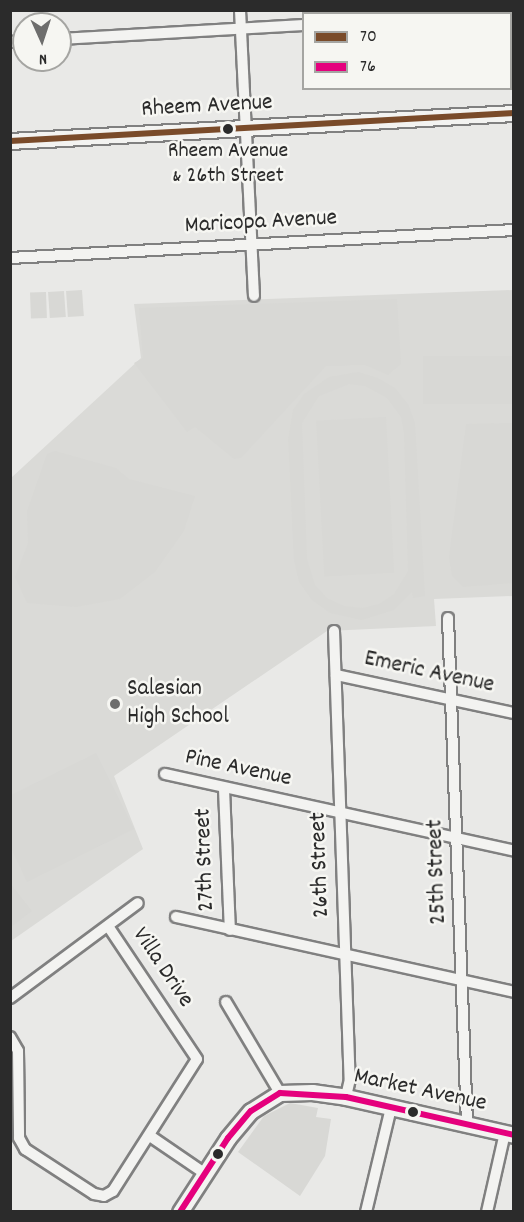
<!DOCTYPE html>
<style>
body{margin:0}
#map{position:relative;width:524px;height:1222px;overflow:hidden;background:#e9e9e7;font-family:Dekko,sans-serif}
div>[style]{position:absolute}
.built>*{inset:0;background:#dadad7}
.green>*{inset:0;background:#d8d8d5;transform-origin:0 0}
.roads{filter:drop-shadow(2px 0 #808080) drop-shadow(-2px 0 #808080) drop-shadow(0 2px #808080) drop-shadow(0 -2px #808080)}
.street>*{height:10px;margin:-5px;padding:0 5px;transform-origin:5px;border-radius:5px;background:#f3f3f1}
.secondary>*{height:15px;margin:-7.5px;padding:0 7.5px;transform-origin:7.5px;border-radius:7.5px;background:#f3f3f1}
.bus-1>*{height:6px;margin:-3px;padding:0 3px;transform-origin:3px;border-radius:3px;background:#7a4b2a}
.bus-2>*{height:6px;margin:-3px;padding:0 3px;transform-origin:3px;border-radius:3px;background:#e5007d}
.dots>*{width:16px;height:16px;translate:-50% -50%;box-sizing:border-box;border:3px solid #f6f6f2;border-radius:50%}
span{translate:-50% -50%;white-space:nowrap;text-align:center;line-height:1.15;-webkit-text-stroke:5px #f6f6f2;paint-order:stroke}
.bus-label{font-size:22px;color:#2b2b2b}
.street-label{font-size:24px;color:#2b2b2b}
.poi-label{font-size:24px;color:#2b2b2b}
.left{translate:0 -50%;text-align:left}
.frame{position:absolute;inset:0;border:12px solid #2b2b2b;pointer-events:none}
.legend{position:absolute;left:302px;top:12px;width:210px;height:78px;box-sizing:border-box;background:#f6f6f2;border:2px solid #a5a5a2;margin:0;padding:8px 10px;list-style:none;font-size:18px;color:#2b2b2b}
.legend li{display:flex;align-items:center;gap:12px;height:30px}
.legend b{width:30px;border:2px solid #a5a5a2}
.north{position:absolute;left:12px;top:12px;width:60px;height:60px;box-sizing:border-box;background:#f6f6f2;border:2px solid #a5a5a2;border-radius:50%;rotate:177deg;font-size:16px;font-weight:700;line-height:24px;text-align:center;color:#2b2b2b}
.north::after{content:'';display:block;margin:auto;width:21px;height:27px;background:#6e6e6d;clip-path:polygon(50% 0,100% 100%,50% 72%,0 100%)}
</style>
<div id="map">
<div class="built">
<i style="clip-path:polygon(513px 290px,513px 596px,434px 599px,436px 626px,327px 631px,114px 776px,143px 849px,11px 941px,11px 478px,141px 358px,134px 304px)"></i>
</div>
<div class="green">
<i style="left:82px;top:290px;width:26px;height:16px;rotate:86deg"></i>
<i style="left:64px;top:291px;width:26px;height:16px;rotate:86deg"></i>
<i style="left:46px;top:292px;width:26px;height:16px;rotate:88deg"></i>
<i style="clip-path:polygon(397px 299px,401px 364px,388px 375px,365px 365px,326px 366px,241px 458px,234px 459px,195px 427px,187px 432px,134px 363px,143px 358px,139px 308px)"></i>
<i style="left:513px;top:356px;width:48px;height:90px;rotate:90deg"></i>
<i style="clip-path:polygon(evenodd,358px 372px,378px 378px,395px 388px,408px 404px,415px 423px,425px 596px,413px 598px,412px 592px,394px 610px,362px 620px,330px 613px,312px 600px,299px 582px,294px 560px,288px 440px,293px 410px,304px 394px,329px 377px,358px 372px,349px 384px,365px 386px,387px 398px,401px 417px,404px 433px,408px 571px,394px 594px,379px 604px,362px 608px,344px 606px,327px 598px,315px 585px,307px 559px,302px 423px,319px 396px,349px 384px)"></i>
<i style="left:386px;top:417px;width:156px;height:70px;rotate:87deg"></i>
<i style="clip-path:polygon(513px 423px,513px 583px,463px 587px,452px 576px,449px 557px,466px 424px)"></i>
<i style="clip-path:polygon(55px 451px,116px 468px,129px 479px,195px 496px,184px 531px,155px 572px,120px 599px,76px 607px,27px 603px,15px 577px,28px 543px,27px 511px,47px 454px)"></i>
<i style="clip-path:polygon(96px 753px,134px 829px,27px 882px,11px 848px,11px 795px)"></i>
<i style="clip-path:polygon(10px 883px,32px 911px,11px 927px,10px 927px)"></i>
<i style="clip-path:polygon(290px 1103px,318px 1108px,316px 1117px,331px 1119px,325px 1156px,300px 1196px,238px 1152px,264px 1116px)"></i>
</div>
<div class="roads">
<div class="street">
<i style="left:240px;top:10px;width:286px;rotate:87.2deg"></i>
<i style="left:513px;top:10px;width:19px;rotate:87deg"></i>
<i style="left:482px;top:14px;width:32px;rotate:-5deg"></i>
<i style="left:60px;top:39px;width:244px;rotate:-3.3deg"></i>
<i style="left:10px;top:42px;width:14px;rotate:-4deg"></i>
<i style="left:10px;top:258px;width:505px;rotate:-3.18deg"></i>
<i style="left:448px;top:618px;width:506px;rotate:87.85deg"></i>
<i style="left:334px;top:631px;width:448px;rotate:88deg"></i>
<i style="left:350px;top:1079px;width:18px;rotate:103deg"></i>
<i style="left:336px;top:675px;width:182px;rotate:12.1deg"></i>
<i style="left:165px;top:774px;width:357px;rotate:12.4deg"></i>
<i style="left:224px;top:789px;width:141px;rotate:87.6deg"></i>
<i style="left:176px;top:917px;width:346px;rotate:12.5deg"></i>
<i style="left:10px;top:998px;width:159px;rotate:-36.6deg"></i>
<i style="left:226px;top:1002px;width:106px;rotate:59.3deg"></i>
<i style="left:10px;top:1037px;width:16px;rotate:60deg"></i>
<i style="left:18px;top:1051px;width:87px;rotate:89.3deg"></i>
<i style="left:19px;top:1138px;width:13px;rotate:61deg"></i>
<i style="left:25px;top:1149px;width:82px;rotate:33.1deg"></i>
<i style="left:94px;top:1194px;width:10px;rotate:11deg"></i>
<i style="left:104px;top:1196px;width:10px;rotate:-29deg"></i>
<i style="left:113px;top:1191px;width:156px;rotate:-57.5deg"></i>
<i style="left:197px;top:1059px;width:160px;rotate:-123.8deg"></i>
<i style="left:150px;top:1136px;width:65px;rotate:34.4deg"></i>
<i style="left:366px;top:1212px;width:107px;rotate:-76.5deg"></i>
<i style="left:487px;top:1212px;width:81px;rotate:-77.2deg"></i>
</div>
<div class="secondary">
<i style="left:10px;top:141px;width:505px;rotate:-3.18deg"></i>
<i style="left:180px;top:1212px;width:88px;rotate:-57deg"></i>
<i style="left:228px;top:1138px;width:35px;rotate:-50deg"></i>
<i style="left:251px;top:1111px;width:34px;rotate:-32deg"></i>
<i style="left:280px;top:1093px;width:32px;rotate:-2deg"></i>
<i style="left:312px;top:1092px;width:34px;rotate:8deg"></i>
<i style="left:346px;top:1097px;width:172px;rotate:12.7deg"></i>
</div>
</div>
<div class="bus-1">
<i style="left:10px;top:141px;width:505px;rotate:-3.18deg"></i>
</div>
<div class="bus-2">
<i style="left:280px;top:1093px;width:66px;rotate:3.5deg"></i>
<i style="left:346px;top:1097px;width:172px;rotate:12.7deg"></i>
<i style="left:180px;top:1212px;width:88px;rotate:-57deg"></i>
<i style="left:228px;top:1138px;width:35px;rotate:-50deg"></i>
<i style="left:251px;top:1111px;width:34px;rotate:-32deg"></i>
</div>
<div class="dots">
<i style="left:228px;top:129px;background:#2b2b2b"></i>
<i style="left:115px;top:704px;background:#6e6e6d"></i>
<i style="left:413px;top:1112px;background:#2b2b2b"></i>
<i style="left:218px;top:1154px;background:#2b2b2b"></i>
</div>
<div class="bus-label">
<span style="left:228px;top:164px">Rheem Avenue<br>&amp; 26th Street</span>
</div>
<div class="street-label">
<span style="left:207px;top:107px;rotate:-3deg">Rheem Avenue</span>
<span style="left:261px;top:223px;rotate:-3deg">Maricopa Avenue</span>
<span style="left:429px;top:673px;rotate:12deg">Emeric Avenue</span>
<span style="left:238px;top:769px;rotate:12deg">Pine Avenue</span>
<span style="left:206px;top:860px;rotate:-92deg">27th Street</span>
<span style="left:321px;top:865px;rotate:-92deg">26th Street</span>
<span style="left:438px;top:872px;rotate:-92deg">25th Street</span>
<span style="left:162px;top:968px;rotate:56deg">Villa Drive</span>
<span style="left:420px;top:1091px;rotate:12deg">Market Avenue</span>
</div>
<div class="poi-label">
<span class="left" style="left:127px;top:704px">Salesian<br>High School</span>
</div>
<div class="frame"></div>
<ul class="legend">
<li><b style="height:8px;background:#7a4b2a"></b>70</li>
<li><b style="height:8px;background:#e5007d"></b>76</li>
</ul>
<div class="north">N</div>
</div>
